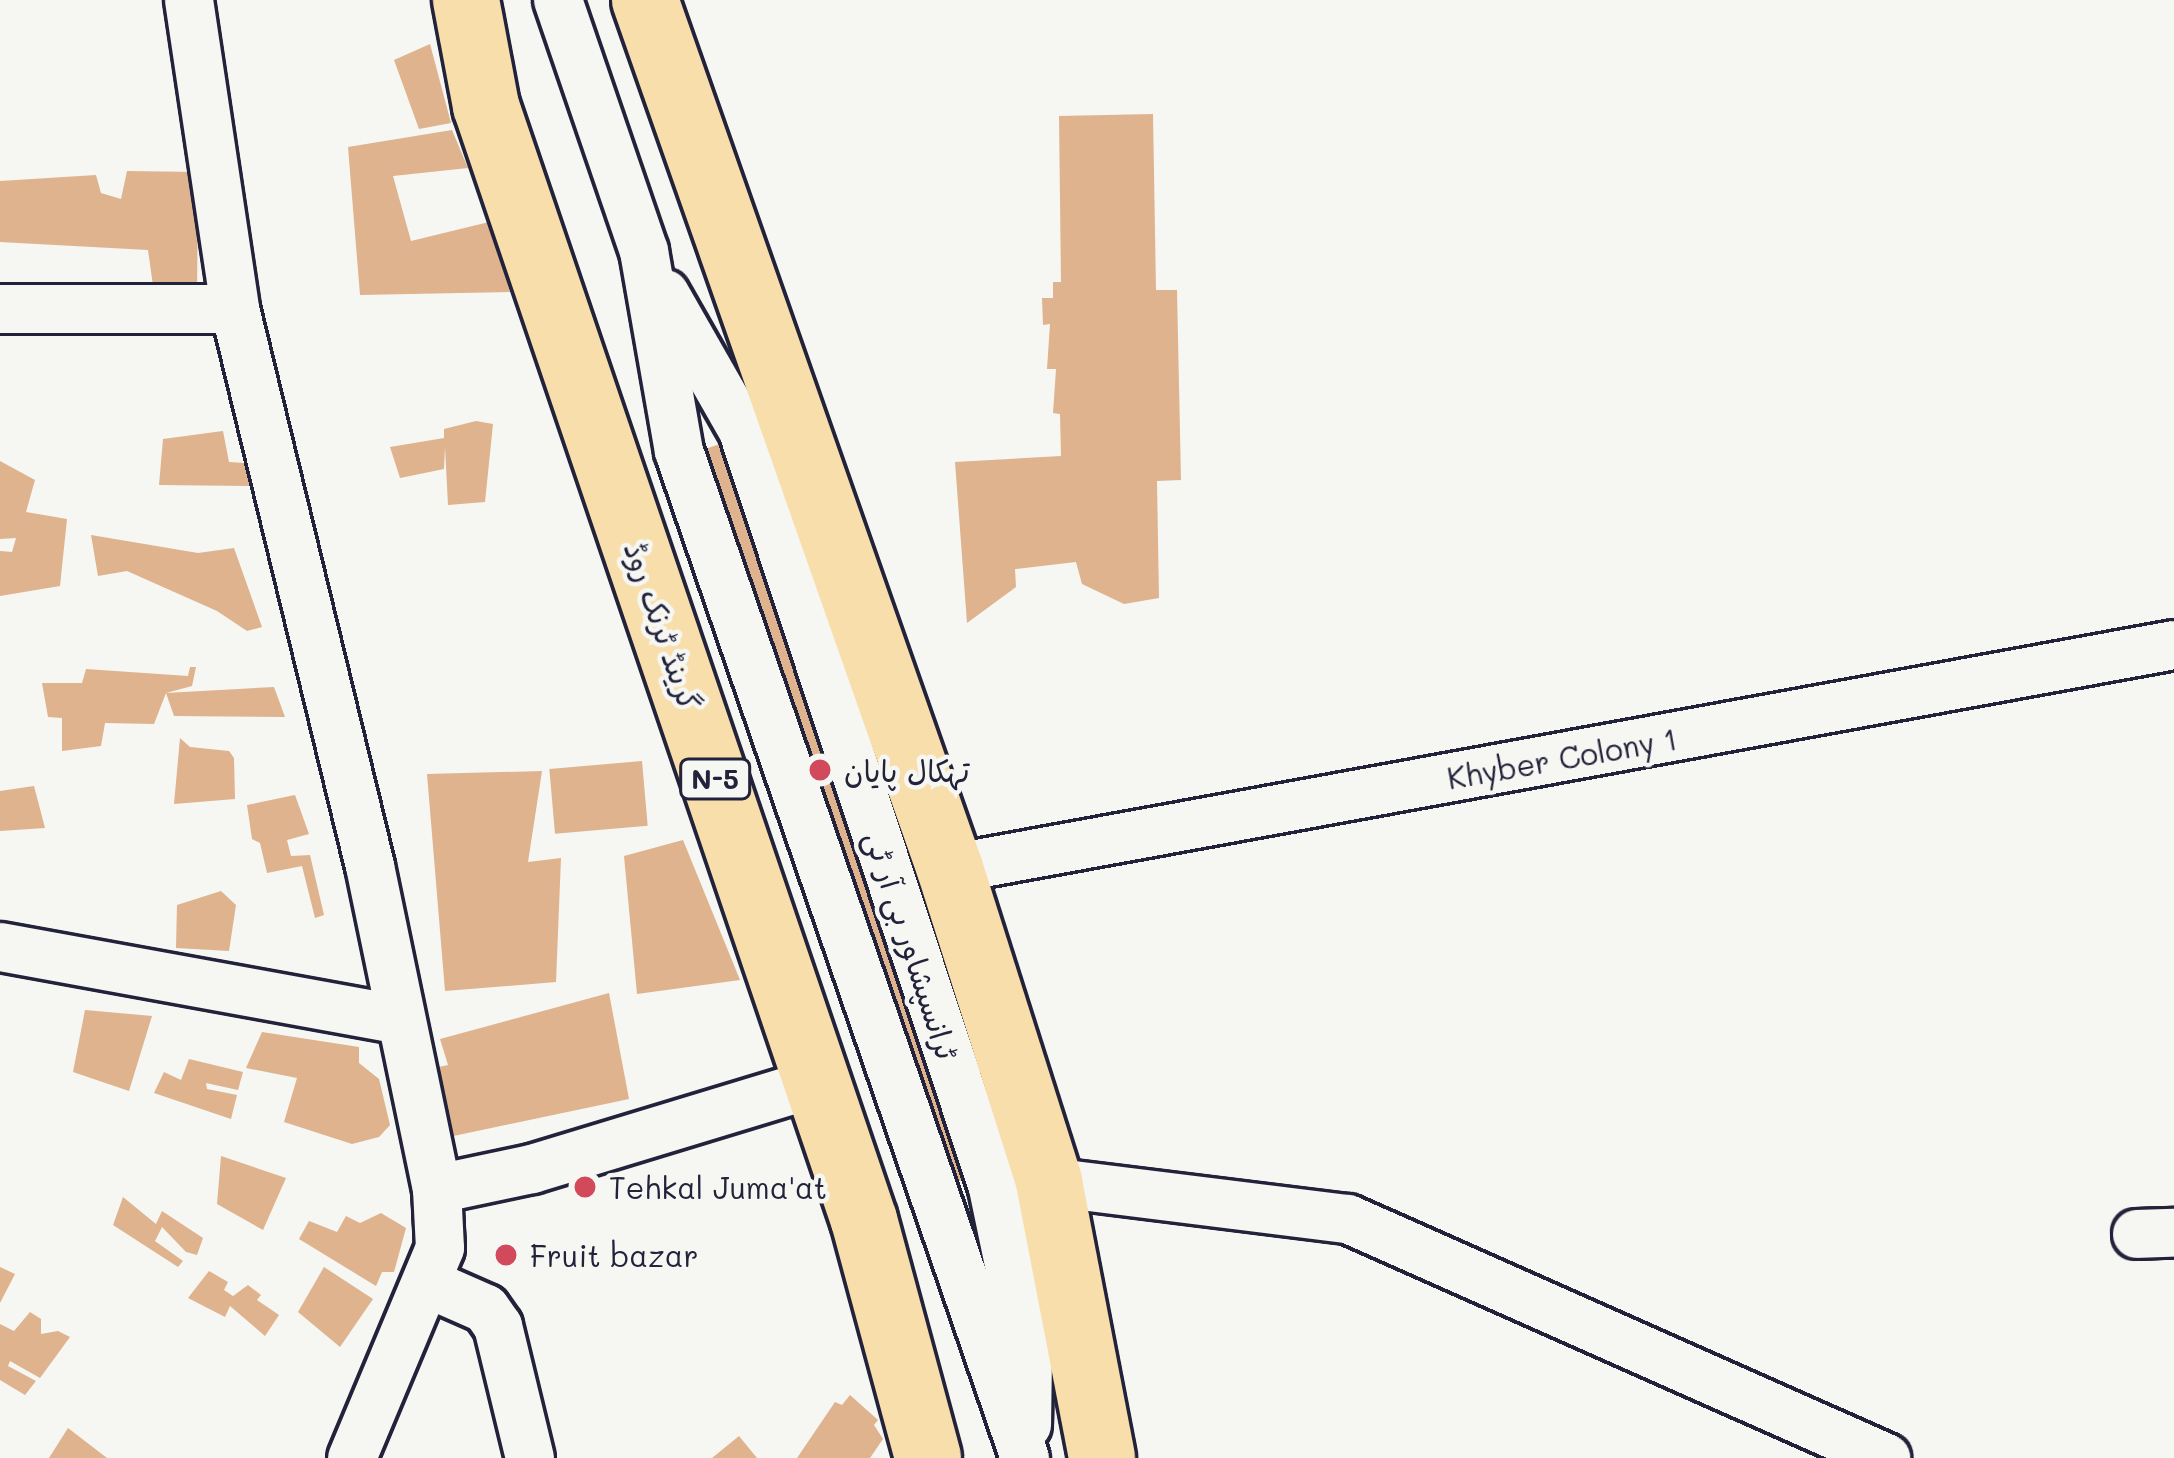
<!DOCTYPE html>
<meta charset="utf-8">
<style>
body{margin:0}
#map{position:relative;width:2174px;height:1458px;overflow:hidden;background:#f6f6f2;font-family:Mali,"Playpen Sans Arabic",sans-serif}
div>[style]{position:absolute}
.building>*{inset:0;background:#deb38e;transform-origin:0 0}
.roads{filter:drop-shadow(3px 0 #22223b) drop-shadow(-3px 0 #22223b) drop-shadow(0 3px #22223b) drop-shadow(0 -3px #22223b)}
.minor>*{height:48px;margin:-24px;padding:0 24px;transform-origin:24px;border-radius:24px;background:#f6f6f2}
.highway>*{height:66px;margin:-33px;padding:0 33px;transform-origin:33px;border-radius:33px;background:#f8deab}
.dots>*{width:33px;height:33px;translate:-50% -50%;box-sizing:border-box;border:6px solid #f6f6f2;border-radius:50%}
span{translate:-50% -50%;white-space:nowrap;text-align:center;line-height:1.15;-webkit-text-stroke:9px #f6f6f2;paint-order:stroke}
.shield-label span{padding:3px 9px;background:#f6f6f2;border:3px solid;border-radius:9px;-webkit-text-stroke-width:0}
.shield-label{font-size:27px;color:#22223b;font-weight:700}
.street-label{font-size:30px;color:#22223b}
.poi-label{font-size:30px;color:#22223b}
.left{translate:0 -50%;text-align:left}
</style>
<div id="map">
<div class="building">
<i style="clip-path:polygon(430px 44px,451px 123px,419px 129px,394px 60px)"></i>
<i style="clip-path:polygon(1153px 114px,1156px 290px,1177px 290px,1181px 480px,1157px 481px,1159px 598px,1124px 604px,1082px 584px,1076px 562px,1015px 569px,1016px 587px,967px 623px,955px 462px,1061px 456px,1060px 414px,1053px 413px,1056px 369px,1047px 369px,1050px 324px,1043px 325px,1042px 298px,1053px 298px,1053px 282px,1061px 282px,1059px 116px)"></i>
<i style="clip-path:polygon(452px 130px,468px 168px,393px 176px,411px 241px,489px 222px,510px 292px,360px 295px,348px 147px)"></i>
<i style="clip-path:polygon(127px 171px,198px 172px,197px 303px,155px 300px,148px 250px,0 242px,0 181px,96px 175px,101px 193px,121px 199px)"></i>
<i style="clip-path:polygon(476px 421px,493px 424px,485px 502px,448px 505px,445px 447px,444px 469px,400px 478px,390px 447px,444px 438px,444px 429px)"></i>
<i style="clip-path:polygon(223px 431px,229px 462px,244px 463px,250px 486px,159px 485px,163px 439px)"></i>
<i style="clip-path:polygon(737px 438px,971px 1177px,943px 1187px,688px 455px)"></i>
<i style="clip-path:polygon(0 461px,35px 480px,26px 512px,67px 519px,60px 586px,0 596px,0 551px,12px 552px,16px 538px,0 539px)"></i>
<i style="clip-path:polygon(91px 535px,198px 553px,234px 548px,262px 627px,247px 631px,217px 611px,127px 571px,98px 576px)"></i>
<i style="clip-path:polygon(190px 667px,196px 667px,192px 686px,166px 693px,274px 687px,285px 717px,174px 716px,166px 693px,154px 724px,105px 723px,101px 746px,62px 751px,62px 718px,48px 717px,42px 683px,82px 683px,86px 669px,188px 676px)"></i>
<i style="clip-path:polygon(180px 738px,190px 747px,229px 751px,234px 758px,235px 799px,174px 804px)"></i>
<i style="left:642px;top:761px;width:65px;height:93px;rotate:85deg"></i>
<i style="clip-path:polygon(542px 771px,528px 862px,561px 858px,556px 982px,445px 991px,427px 774px)"></i>
<i style="clip-path:polygon(34px 786px,45px 828px,0 831px,0 791px)"></i>
<i style="clip-path:polygon(295px 795px,309px 834px,287px 840px,291px 856px,310px 855px,324px 915px,315px 918px,302px 866px,267px 873px,260px 843px,252px 839px,247px 805px)"></i>
<i style="clip-path:polygon(683px 840px,740px 980px,637px 994px,624px 856px)"></i>
<i style="clip-path:polygon(221px 891px,236px 905px,229px 951px,176px 948px,177px 905px)"></i>
<i style="clip-path:polygon(609px 993px,629px 1099px,444px 1138px,425px 1070px,448px 1065px,440px 1039px)"></i>
<i style="clip-path:polygon(85px 1010px,152px 1016px,129px 1091px,73px 1072px)"></i>
<i style="clip-path:polygon(262px 1032px,359px 1047px,359px 1063px,379px 1079px,390px 1125px,379px 1137px,352px 1144px,284px 1122px,297px 1078px,246px 1068px)"></i>
<i style="clip-path:polygon(189px 1059px,243px 1072px,238px 1090px,206px 1083px,207px 1089px,237px 1095px,231px 1119px,154px 1093px,164px 1072px,181px 1080px)"></i>
<i style="clip-path:polygon(221px 1156px,286px 1178px,263px 1230px,217px 1204px)"></i>
<i style="clip-path:polygon(123px 1197px,156px 1224px,162px 1211px,203px 1238px,197px 1255px,186px 1252px,162px 1227px,155px 1241px,183px 1261px,178px 1267px,113px 1225px)"></i>
<i style="clip-path:polygon(381px 1213px,406px 1228px,394px 1272px,382px 1272px,376px 1286px,299px 1239px,309px 1221px,337px 1232px,346px 1216px,360px 1223px)"></i>
<i style="clip-path:polygon(0 1267px,15px 1274px,0 1303px)"></i>
<i style="clip-path:polygon(324px 1267px,373px 1299px,340px 1347px,298px 1312px)"></i>
<i style="clip-path:polygon(209px 1271px,228px 1282px,224px 1290px,233px 1296px,248px 1285px,261px 1295px,257px 1300px,279px 1315px,265px 1336px,230px 1306px,225px 1317px,188px 1298px)"></i>
<i style="clip-path:polygon(30px 1312px,41px 1319px,41px 1334px,58px 1331px,70px 1337px,40px 1378px,10px 1361px,8px 1366px,36px 1381px,25px 1395px,0 1380px,0 1324px,14px 1331px)"></i>
<i style="clip-path:polygon(850px 1395px,878px 1420px,874px 1425px,883px 1439px,870px 1458px,797px 1458px,835px 1402px,842px 1405px)"></i>
<i style="clip-path:polygon(68px 1428px,107px 1458px,49px 1458px)"></i>
<i style="clip-path:polygon(739px 1436px,757px 1458px,712px 1458px)"></i>
</div>
<div class="roads">
<div class="minor">
<i style="left:189px;top:0;width:312px;rotate:81.5deg"></i>
<i style="left:235px;top:309px;width:573px;rotate:76.38deg"></i>
<i style="left:370px;top:866px;width:330px;rotate:78.3deg"></i>
<i style="left:437px;top:1189px;width:59px;rotate:87.1deg"></i>
<i style="left:440px;top:1248px;width:228px;rotate:112.7deg"></i>
<i style="left:558px;top:0;width:265px;rotate:71.1deg"></i>
<i style="left:644px;top:251px;width:203px;rotate:80.1deg"></i>
<i style="left:679px;top:451px;width:1065px;rotate:71.04deg"></i>
<i style="left:665px;top:294px;width:158px;rotate:60.3deg"></i>
<i style="left:743px;top:431px;width:797px;rotate:71.72deg"></i>
<i style="left:993px;top:1188px;width:172px;rotate:78.2deg"></i>
<i style="left:1028px;top:1356px;width:69px;rotate:90.8deg"></i>
<i style="left:0;top:309px;width:235px"></i>
<i style="left:950px;top:869px;width:1244px;rotate:-10.37deg"></i>
<i style="left:0;top:947px;width:404px;rotate:10.3deg"></i>
<i style="left:1049px;top:1182px;width:301px;rotate:7.1deg"></i>
<i style="left:1348px;top:1219px;width:589px;rotate:23.95deg"></i>
<i style="left:437px;top:1189px;width:97px;rotate:-11.9deg"></i>
<i style="left:532px;top:1169px;width:299px;rotate:-16.9deg"></i>
<i style="left:2137px;top:1234px;width:37px;rotate:-2deg"></i>
<i style="left:427px;top:1283px;width:64px;rotate:23.8deg"></i>
<i style="left:486px;top:1309px;width:21px;rotate:55deg"></i>
<i style="left:498px;top:1326px;width:136px;rotate:76.4deg"></i>
</div>
<div class="highway">
<i style="left:466px;top:0;width:108px;rotate:79.3deg"></i>
<i style="left:486px;top:106px;width:1176px;rotate:71.26deg"></i>
<i style="left:864px;top:1220px;width:246px;rotate:74.9deg"></i>
<i style="left:645px;top:0;width:921px;rotate:70.66deg"></i>
<i style="left:950px;top:869px;width:328px;rotate:72.4deg"></i>
<i style="left:1049px;top:1182px;width:281px;rotate:79.1deg"></i>
</div>
</div>
<div class="dots">
<i style="left:820px;top:770px;background:#d1495b"></i>
<i style="left:585px;top:1187px;background:#d1495b"></i>
<i style="left:506px;top:1255px;background:#d1495b"></i>
</div>
<div class="shield-label">
<span style="left:715px;top:779px">N-5</span>
</div>
<div class="street-label">
<span style="left:663px;top:626px;rotate:71deg">گرینڈ ٹرنک روڈ</span>
<span style="left:1562px;top:758px;rotate:-10deg">Khyber Colony 1</span>
<span style="left:912px;top:945px;rotate:72deg">ٹرانسپشاور بی آر ٹی</span>
</div>
<div class="poi-label">
<span class="left" style="left:844px;top:770px">تہکال پایان</span>
<span class="left" style="left:609px;top:1187px">Tehkal Juma'at</span>
<span class="left" style="left:530px;top:1255px">Fruit bazar</span>
</div>
</div>
